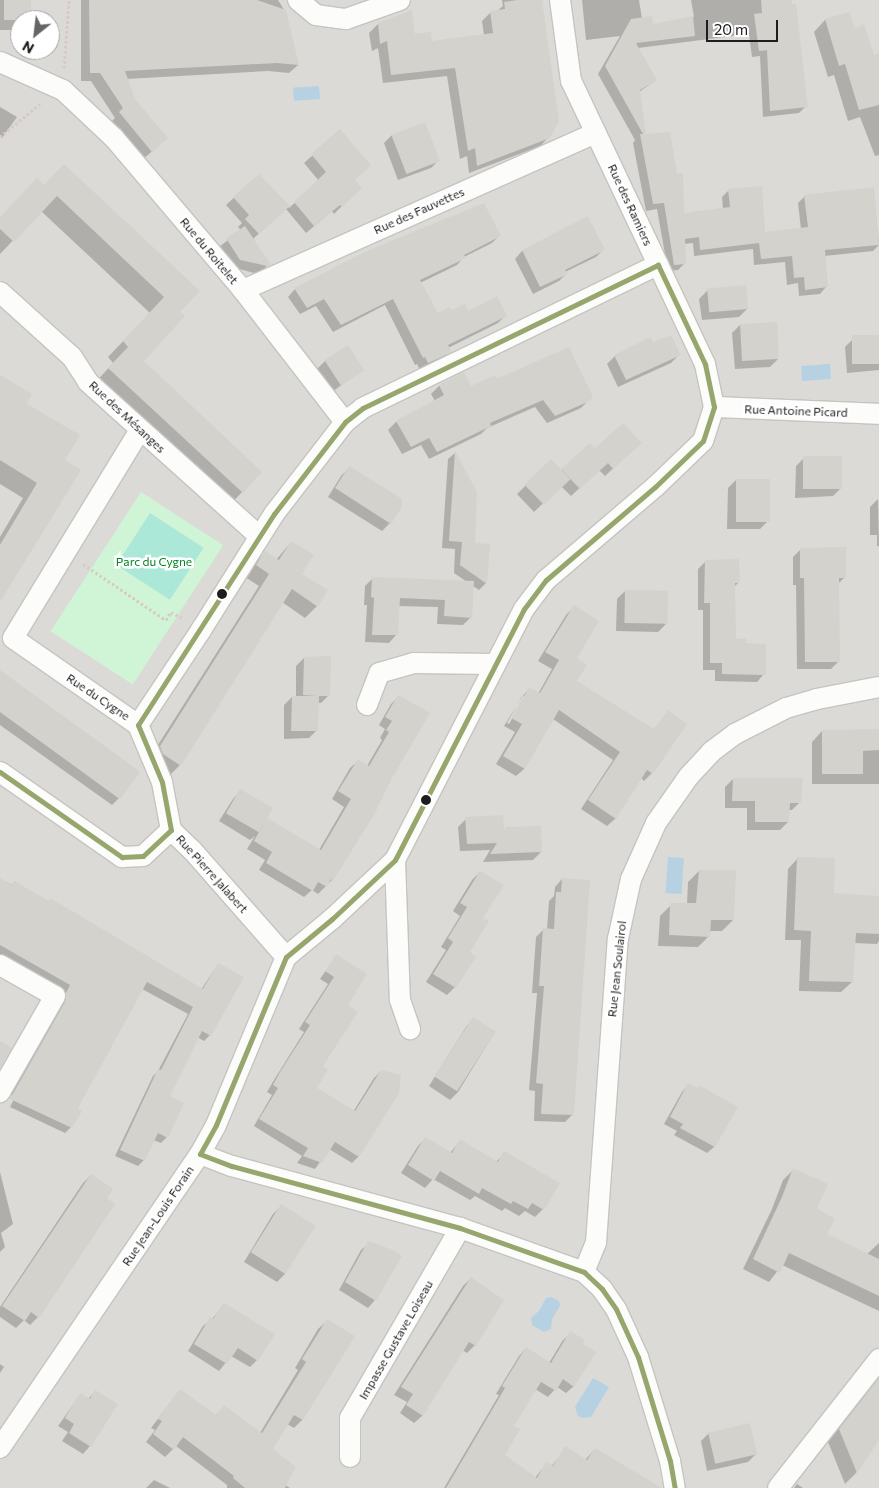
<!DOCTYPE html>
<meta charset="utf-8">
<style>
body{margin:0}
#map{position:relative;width:879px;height:1488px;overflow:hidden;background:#ecebe4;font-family:Commissioner,sans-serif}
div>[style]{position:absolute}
.residential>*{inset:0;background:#dbdad6}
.park>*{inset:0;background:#d0f5d6;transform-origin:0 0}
.pitch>*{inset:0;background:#ace8d7;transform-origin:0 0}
.water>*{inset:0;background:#b5d1e2;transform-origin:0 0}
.shadow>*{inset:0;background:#0003}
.building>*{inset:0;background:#d4d2cd;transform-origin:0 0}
.path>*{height:3px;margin-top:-1.5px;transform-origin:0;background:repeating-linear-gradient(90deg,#d7cac4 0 2.5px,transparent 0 5px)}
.roads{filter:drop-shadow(1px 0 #c4c4c1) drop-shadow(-1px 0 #c4c4c1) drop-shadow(0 1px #c4c4c1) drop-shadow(0 -1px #c4c4c1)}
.street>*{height:20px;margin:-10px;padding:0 10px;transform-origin:10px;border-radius:10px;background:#fcfcfb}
.bus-1>*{height:5px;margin:-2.5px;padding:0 2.5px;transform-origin:2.5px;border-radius:2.5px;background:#96a66d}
.dots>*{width:14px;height:14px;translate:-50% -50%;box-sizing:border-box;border:2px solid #fff;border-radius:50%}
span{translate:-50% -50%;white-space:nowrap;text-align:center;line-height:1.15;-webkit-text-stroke:5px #fff;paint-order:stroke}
.street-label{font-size:12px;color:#1d1d1d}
.park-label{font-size:12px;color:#018422}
.north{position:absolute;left:10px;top:10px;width:50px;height:50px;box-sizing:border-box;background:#fff;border:1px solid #a5a5a5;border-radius:50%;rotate:209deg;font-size:14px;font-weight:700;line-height:20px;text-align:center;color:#1d1d1d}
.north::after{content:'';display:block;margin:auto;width:18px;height:22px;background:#656563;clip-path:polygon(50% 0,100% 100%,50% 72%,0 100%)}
.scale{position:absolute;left:706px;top:20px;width:72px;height:22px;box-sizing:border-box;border:2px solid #1d1d1d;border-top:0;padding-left:6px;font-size:15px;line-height:18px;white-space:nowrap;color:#1d1d1d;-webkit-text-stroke:4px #fff;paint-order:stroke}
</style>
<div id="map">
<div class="residential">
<i style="clip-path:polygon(evenodd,0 0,879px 0,879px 1488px,0 1488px,0 0,20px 20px,50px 20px,50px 50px,20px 50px,20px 20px)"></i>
</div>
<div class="park">
<i style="left:141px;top:492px;width:98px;height:166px;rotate:33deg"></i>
</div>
<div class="pitch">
<i style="left:150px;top:513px;width:64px;height:62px;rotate:33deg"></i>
</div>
<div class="water">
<i style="left:319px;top:86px;width:13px;height:26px;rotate:86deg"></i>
<i style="left:830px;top:364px;width:15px;height:29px;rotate:86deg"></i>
<i style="left:668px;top:857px;width:16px;height:36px;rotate:4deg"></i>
<i style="clip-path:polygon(551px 1297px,559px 1301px,560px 1306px,552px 1319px,551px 1329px,544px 1332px,532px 1325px,531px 1318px,539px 1311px,546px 1298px)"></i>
<i style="clip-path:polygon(593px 1378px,609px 1387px,591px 1417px,583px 1418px,578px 1416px,575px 1407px)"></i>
</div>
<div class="shadow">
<i style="clip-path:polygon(0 0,30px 0,29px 20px,20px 20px,20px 30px,0 30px)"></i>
<i style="clip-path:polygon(81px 0,278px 0,286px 13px,298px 65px,289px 73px,268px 71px,126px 79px,134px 99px,157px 147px,142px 160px,111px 122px,115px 118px,91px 81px,81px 81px)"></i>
<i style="clip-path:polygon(502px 0,541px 0,549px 137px,540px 146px,469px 173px,467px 156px,460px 159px,447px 76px,383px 83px,378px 48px,372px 51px,369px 33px,378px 24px,431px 42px,484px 35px,482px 21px,491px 12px,497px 11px,503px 6px)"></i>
<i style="clip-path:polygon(582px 0,639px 0,642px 19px,652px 26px,694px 17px,691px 0,791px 0,806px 106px,799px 113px,763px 117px,760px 56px,752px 57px,749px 34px,638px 48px,656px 80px,639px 92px,645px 135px,683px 214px,723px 209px,722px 197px,729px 190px,764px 234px,801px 229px,798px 203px,805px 196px,873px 189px,879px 245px,873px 251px,824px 256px,826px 287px,820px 294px,799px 296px,798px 283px,787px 285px,785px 262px,754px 265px,753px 249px,694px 256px,693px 243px,684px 244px,685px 263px,678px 270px,668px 271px,657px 209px,646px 211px,633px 143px,635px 140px,598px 74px,620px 36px,586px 40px)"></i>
<i style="clip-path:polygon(849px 13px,854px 29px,873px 56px,879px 54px,879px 155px,875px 156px,860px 117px,848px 121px,834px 75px,828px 77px,814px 32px,825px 20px)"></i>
<i style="clip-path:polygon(0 107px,17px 117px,2px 138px,0 137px)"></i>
<i style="clip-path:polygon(340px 131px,354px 180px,360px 188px,334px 214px,332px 211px,306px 233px,286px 209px,253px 239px,269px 264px,258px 274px,232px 267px,219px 247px,241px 230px,238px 227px,242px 223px,226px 205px,259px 175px,289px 208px,319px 181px,304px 163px)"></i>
<i style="clip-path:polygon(392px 135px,438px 161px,431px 168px,398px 180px,384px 143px)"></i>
<i style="clip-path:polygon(64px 166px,178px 312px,142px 361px,261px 472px,227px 508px,94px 384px,113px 363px,108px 357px,150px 313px,41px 211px,0 254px,0 218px,44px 186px)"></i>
<i style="clip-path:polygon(587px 218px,603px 250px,596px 257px,565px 272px,566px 274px,559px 281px,533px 294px,515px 259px,522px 251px)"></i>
<i style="clip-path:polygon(499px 236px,492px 243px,464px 257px,457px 265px,420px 283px,437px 315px,451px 312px,506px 315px,498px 323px,448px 348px,450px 351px,443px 359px,420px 370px,417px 364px,415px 365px,385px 305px,333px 332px,316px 306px,300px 314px,288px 297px,295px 289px)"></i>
<i style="clip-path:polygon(745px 286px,747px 309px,739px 317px,702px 320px,699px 299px,707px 291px)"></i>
<i style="clip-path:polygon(740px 325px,778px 359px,770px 367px,735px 369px,732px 333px)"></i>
<i style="clip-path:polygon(879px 337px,879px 370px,847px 373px,845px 347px,853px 339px)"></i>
<i style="clip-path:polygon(679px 355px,671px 363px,618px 387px,607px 364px,615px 356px)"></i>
<i style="clip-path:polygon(325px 361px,362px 370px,332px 392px,317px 369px)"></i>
<i style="clip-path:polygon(463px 374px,470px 388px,496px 381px,589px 400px,581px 408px,547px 423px,535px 407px,487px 428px,481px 434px,429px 459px,421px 445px,402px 454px,388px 430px,396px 422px,435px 401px,431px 394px,439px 386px)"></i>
<i style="clip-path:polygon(0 376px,25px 404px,63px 460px,0 600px,0 537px,23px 498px,0 484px)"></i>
<i style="clip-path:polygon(590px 445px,595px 450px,632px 451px,605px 476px,599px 470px,571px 496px,561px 486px,534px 512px,517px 494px,551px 461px,561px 471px)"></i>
<i style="clip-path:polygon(455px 453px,476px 492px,474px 544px,486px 583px,479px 590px,473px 586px,471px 617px,463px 625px,437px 624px,438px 607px,398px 606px,396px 635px,389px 643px,365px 642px,367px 605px,364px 605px,365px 586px,373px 578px,467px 582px,454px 573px,455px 549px,442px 548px,448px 459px)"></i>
<i style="clip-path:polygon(804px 458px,841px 488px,833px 496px,795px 498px,796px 466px)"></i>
<i style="clip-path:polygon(349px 468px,390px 523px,382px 531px,328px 497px,341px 476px)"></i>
<i style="clip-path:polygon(736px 480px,768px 521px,760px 529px,727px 529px,728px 488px)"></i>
<i style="clip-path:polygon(878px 499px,879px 546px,877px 546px,877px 535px,870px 535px,870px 507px)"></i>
<i style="clip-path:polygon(291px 542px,300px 574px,317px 606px,305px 618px,282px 602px,180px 765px,168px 777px,149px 759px,259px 586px,245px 577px,253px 565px,265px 553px,276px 560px)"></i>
<i style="clip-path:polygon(801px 549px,845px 577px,838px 584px,839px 661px,831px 669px,797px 669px,796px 585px,793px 585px,793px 557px)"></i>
<i style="clip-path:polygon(705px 562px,739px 582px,734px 587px,735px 640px,745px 645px,764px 674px,757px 682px,715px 681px,715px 670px,703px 670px,703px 610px,698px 610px,698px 569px)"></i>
<i style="clip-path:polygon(625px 591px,666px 624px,658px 632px,616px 631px,617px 599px)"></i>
<i style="clip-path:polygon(evenodd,574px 607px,575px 682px,653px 730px,668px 712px,652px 773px,644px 781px,641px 778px,615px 819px,607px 826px,581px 809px,613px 760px,553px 719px,524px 769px,516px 776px,496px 764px,515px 732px,504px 726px,522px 697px,529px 689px,538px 694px,552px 669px,538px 661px,566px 615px,574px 607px,522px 696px,525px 696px,509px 724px,507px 723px,522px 696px)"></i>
<i style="clip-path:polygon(304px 658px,329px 695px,321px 703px,318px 703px,317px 730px,309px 738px,284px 739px,284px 705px,292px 697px,296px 697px,296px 666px)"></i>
<i style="clip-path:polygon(0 671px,124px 793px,112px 805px,0 725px)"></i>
<i style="clip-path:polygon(398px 697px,391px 778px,332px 880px,318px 894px,312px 890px,304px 897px,259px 870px,265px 860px,247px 849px,255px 836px,250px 840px,219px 821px,233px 799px,240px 791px,263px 823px,319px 850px,344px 807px,332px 799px,350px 768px,358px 761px,367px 766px,382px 740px,380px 738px,385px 729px,379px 725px,391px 704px)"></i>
<i style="clip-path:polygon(879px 730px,879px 784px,812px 784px,812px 742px,822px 731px)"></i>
<i style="clip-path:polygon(733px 779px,800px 802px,792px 810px,788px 810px,788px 822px,780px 830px,747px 830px,747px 808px,725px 808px,725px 787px)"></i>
<i style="clip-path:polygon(466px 819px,503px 832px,507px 828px,541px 852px,533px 860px,483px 862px,490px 850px,460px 851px,458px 827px)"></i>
<i style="clip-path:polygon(798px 858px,833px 894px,879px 897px,879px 941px,877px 944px,854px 943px,852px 982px,841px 992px,799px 991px,801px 940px,785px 940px,788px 869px)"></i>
<i style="clip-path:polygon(699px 871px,733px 920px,722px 931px,709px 931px,709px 936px,698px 947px,658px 946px,660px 916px,671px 905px,687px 904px,688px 882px)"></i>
<i style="clip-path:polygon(480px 872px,482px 918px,455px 987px,447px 995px,426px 982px,446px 950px,441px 947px,460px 916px,453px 911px,472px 880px)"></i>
<i style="clip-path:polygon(0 879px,48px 902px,51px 899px,201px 990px,218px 964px,210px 1035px,204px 1041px,197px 1037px,169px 1097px,183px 1103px,167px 1137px,161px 1143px,153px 1140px,144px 1160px,138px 1166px,115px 1156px,153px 1076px,158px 1071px,188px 1014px,142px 989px,76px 1109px,71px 1127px,65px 1133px,10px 1107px,15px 1097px,11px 1095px,60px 1009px,60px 1000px,65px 992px,0 955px)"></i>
<i style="clip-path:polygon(562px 879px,573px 1114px,565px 1122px,534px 1121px,535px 1091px,529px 1090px,537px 993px,532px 993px,536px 937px,544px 929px,547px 929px,549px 901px,554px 896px,555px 887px)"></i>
<i style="clip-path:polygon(336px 956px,346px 1006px,322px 1067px,315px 1089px,353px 1112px,374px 1078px,381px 1071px,397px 1093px,358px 1157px,352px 1163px,329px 1149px,315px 1169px,297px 1163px,302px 1156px,254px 1126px,272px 1095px,267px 1092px,274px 1080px,304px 1032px,299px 1029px,328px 984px,320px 979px)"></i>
<i style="clip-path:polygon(473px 1019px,495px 1032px,458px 1092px,450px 1100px,429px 1086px,466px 1027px)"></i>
<i style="clip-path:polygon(688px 1085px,736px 1108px,714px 1147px,707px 1153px,674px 1135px,677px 1131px,664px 1124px,682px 1092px)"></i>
<i style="clip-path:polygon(426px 1138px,450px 1153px,460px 1141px,496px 1162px,505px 1153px,543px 1209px,535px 1217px,525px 1211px,519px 1216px,505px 1208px,502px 1211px,475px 1196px,470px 1200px,433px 1179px,425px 1188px,401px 1173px,418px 1146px)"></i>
<i style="clip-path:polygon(794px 1169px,815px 1208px,826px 1235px,866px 1255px,879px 1243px,879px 1311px,782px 1265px,769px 1282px,743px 1269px,772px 1209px,783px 1180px)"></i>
<i style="clip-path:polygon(0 1172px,13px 1224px,1px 1233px,5px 1247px,0 1252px)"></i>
<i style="clip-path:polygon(91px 1175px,38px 1317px,30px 1325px,24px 1320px,16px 1328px,0 1317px,0 1307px,83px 1183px)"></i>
<i style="clip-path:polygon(281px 1206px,285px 1274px,277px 1282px,244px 1262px,273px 1214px)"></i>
<i style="clip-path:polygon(369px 1243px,375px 1300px,368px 1308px,339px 1290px,361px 1250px)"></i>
<i style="clip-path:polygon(471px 1278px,503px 1300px,475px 1345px,467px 1353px,462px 1350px,422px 1416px,414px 1423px,400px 1413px,407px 1402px,394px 1395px,463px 1286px)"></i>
<i style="clip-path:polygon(224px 1305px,257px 1360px,250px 1367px,231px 1356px,219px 1371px,188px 1351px,203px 1326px,212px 1319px)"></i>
<i style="clip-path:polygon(327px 1321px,353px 1337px,302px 1420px,294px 1428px,287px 1424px,271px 1450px,285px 1485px,290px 1488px,227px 1488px,227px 1485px,176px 1446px,165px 1457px,146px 1442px,155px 1430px,151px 1428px,180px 1390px,215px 1416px,224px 1407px,260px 1433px,298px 1370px,295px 1368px,318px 1329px)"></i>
<i style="clip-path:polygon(571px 1333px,574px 1386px,566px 1393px,557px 1387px,548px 1397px,535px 1389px,512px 1427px,503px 1455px,535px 1478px,546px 1464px,551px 1467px,566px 1448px,585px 1460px,595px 1449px,640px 1488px,444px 1488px,499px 1395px,496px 1394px,519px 1356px,526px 1348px,549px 1363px,563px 1340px)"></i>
<i style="clip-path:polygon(0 1364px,4px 1367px,0 1373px)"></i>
<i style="clip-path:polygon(879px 1378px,879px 1438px,856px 1473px,845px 1484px,828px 1442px)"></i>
<i style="clip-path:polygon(95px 1392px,90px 1446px,83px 1454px,62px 1441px,68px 1432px,58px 1426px,80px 1395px,88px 1399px)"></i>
<i style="clip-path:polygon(709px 1433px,756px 1454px,748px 1462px,707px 1471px,701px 1441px)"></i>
<i style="clip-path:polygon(154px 1480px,170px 1488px,146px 1488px)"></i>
<i style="clip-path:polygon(797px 1484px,803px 1488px,794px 1488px)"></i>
</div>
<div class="building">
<i style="left:4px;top:0;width:27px;height:20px"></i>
<i style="clip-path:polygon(89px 0,257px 0,286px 10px,299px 65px,277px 63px,125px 71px,135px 99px,168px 138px,152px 152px,119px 112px,123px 108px,100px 73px,90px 73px)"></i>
<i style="clip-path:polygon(517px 0,542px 0,559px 121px,550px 138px,477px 166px,475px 148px,468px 151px,455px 68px,391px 75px,387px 41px,380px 44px,378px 23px,412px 10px,415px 34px,431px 32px,432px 41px,493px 33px,490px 11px,505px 9px,504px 2px)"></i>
<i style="clip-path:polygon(761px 0,792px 0,792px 4px,796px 4px,808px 107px,770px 111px,767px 50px,759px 51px,754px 14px,762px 13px)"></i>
<i style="clip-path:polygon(849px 12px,855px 28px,864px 24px,874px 55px,879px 53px,879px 105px,859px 110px,845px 64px,839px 66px,825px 19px)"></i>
<i style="clip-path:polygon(652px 16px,653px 24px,693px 16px,695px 36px,636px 43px,657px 80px,640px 90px,646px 134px,670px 132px,677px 174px,683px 173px,684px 213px,730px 207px,728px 189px,762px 186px,765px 232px,808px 227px,804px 195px,874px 187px,879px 245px,825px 250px,828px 287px,805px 290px,804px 277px,794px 278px,792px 256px,761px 259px,759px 243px,700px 250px,699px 237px,685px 239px,686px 264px,674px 265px,664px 203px,653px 204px,640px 134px,643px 134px,605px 66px,631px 19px)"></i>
<i style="left:425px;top:122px;width:42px;height:36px;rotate:69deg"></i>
<i style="clip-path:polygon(340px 129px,371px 165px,355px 180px,362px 188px,342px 207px,340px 205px,314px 226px,294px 202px,326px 172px,311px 154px)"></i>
<i style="clip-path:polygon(64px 164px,200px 291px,180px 312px,185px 316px,144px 361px,262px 472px,243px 493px,108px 368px,128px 347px,123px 341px,164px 297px,57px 196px,14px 242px,0 229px,0 217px,37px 178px,47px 188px,44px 185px)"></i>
<i style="clip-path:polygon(259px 174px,290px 206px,259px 234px,245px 219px,249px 215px,233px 197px)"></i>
<i style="clip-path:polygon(484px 203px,501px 236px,464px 255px,466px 258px,420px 280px,438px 313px,450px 307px,452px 310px,465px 304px,468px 311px,497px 296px,507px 316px,448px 345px,452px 352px,428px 363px,425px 357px,423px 358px,393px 299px,341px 325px,324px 299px,307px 308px,294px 288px,369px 250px)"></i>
<i style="clip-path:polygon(588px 216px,605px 250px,565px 270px,568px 274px,540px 287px,522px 250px)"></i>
<i style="clip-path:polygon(245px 226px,271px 265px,267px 266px,240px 260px,226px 238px)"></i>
<i style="left:746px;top:285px;width:24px;height:39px;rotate:85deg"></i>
<i style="left:777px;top:322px;width:37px;height:37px;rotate:87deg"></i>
<i style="clip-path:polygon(671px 335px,681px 355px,626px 380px,614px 355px,651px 337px,653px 342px)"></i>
<i style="left:879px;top:335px;width:29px;height:27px;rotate:90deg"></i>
<i style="left:348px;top:345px;width:30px;height:28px;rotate:57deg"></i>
<i style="clip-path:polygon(569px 347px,593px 397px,590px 401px,555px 416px,543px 400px,490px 423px,491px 426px,437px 452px,429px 438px,411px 447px,396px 421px,444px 395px,439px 385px,464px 372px,471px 386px,495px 375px,497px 379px)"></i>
<i style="clip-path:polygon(0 375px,32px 394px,27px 404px,80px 435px,65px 460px,81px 470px,0 602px,0 545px,37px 483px,0 460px)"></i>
<i style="clip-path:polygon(623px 423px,642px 443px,613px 469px,608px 463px,580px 489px,561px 469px,590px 443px,595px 448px)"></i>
<i style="clip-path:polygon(455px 451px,477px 492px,475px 543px,490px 544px,487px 584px,460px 565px,462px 542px,449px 541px)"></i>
<i style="left:842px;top:456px;width:33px;height:39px;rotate:90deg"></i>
<i style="left:551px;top:459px;width:28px;height:37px;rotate:46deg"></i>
<i style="clip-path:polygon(349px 466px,402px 499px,402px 507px,391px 524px,335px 488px)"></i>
<i style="left:736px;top:479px;width:34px;height:43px"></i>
<i style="clip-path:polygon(291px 541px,314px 555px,302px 574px,328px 590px,318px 607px,292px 589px,181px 766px,163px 754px,160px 746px,269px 574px,256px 565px,265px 551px,279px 560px)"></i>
<i style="clip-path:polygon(846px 547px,846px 578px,839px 578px,840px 662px,805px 662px,804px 578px,800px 578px,800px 548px)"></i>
<i style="clip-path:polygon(739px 559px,740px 583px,735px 583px,736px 639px,746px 638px,746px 643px,766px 644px,766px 675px,722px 674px,722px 663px,710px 663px,710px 603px,704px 603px,705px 560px)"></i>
<i style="clip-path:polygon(372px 577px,474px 581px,472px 618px,444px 616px,445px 600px,400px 598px,398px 635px,372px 635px,374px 598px,371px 597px)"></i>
<i style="left:625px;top:590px;width:43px;height:33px;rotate:1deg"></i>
<i style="clip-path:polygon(574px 605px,599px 621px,577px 658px,587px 665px,577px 681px,654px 729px,668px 710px,687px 724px,653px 774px,647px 770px,616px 819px,588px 800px,620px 752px,559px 710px,525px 769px,503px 756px,522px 724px,511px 718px,529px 688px,540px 693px,559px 660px,545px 652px)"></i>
<i style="clip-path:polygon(331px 656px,330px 696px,319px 696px,318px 731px,291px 731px,292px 696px,316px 696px,303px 695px,304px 657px)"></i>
<i style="left:0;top:670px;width:173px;height:34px;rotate:36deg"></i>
<i style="clip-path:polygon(398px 695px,430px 713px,392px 778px,375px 813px,333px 881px,331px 879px,327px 887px,318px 882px,313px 891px,266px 863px,272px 852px,254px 841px,267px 818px,321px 850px,351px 799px,338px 791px,358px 759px,369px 766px,389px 732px,386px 730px,392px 721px,385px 717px)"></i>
<i style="clip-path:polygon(879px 729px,879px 750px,863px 751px,863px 774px,822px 774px,822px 730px)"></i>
<i style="clip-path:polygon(733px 778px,803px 778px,801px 803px,790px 803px,789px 822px,755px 822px,755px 801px,732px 801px)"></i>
<i style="left:240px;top:789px;width:38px;height:28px;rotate:30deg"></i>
<i style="clip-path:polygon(503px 815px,504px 831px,506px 827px,541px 826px,542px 852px,490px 854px,497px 843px,467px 844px,465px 817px)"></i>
<i style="clip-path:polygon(797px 857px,835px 858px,834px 893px,879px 896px,879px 934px,856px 933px,853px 982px,809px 981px,811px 931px,794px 930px)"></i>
<i style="clip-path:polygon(699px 870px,736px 870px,734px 920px,711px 920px,710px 937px,669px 935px,670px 903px,696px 903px)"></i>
<i style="clip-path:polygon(480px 871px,504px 885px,483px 918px,489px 921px,470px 952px,476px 957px,456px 988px,433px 974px,453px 942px,448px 938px,467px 907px,460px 903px)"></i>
<i style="clip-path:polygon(0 878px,12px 885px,14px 881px,49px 901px,50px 898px,203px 989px,218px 963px,244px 977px,211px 1036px,202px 1031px,170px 1096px,184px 1103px,168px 1138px,158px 1133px,145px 1161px,120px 1150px,158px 1069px,161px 1070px,193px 1007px,147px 982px,78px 1108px,82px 1111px,72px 1128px,10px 1099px,65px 1002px,66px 993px,70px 985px,0 945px)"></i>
<i style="clip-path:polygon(562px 878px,590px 880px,574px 1115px,541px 1114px,543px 1084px,536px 1083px,544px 986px,539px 986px,543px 928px,554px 929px,556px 892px,561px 892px)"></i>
<i style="clip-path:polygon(336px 954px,367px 974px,348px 1005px,358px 1012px,323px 1066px,328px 1070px,317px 1088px,355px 1111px,381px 1070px,401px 1075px,399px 1093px,359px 1157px,335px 1142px,322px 1163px,303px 1156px,308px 1148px,259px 1119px,278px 1088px,273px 1085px,280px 1072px,310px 1025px,305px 1022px,334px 977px,325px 971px)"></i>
<i style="left:473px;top:1017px;width:27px;height:71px;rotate:33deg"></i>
<i style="clip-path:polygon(0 1041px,12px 1048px,0 1068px)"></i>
<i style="clip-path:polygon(688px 1083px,697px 1088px,699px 1085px,738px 1107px,715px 1147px,680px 1128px,683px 1124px,670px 1117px)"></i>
<i style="clip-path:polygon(425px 1137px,452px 1153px,460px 1139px,498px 1162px,504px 1151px,560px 1183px,544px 1210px,532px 1203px,528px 1209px,513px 1201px,511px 1204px,482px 1188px,479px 1194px,440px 1171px,434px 1181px,408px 1165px)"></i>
<i style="clip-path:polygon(793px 1168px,828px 1184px,817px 1208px,835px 1219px,827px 1234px,879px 1259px,879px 1296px,789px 1253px,780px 1273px,753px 1259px,782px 1197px)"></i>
<i style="clip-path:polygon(91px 1174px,113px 1189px,107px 1198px,115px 1204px,39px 1318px,31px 1312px,25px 1321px,2px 1306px)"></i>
<i style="left:281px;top:1204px;width:41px;height:57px;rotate:32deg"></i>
<i style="clip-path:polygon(368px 1241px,390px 1249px,402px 1256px,376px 1301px,345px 1282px)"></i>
<i style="clip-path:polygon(471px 1277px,504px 1300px,476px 1346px,469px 1342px,423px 1416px,406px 1405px,413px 1394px,401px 1387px)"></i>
<i style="clip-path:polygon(224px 1303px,275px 1334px,258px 1361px,238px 1348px,227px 1364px,194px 1344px,210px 1317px,213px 1319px)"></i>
<i style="clip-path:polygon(327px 1319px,355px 1336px,303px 1420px,294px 1415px,273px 1449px,296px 1467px,285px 1488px,245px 1488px,233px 1478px,234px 1476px,183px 1437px,174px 1450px,153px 1434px,162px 1421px,158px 1419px,180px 1389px,216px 1415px,224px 1405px,262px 1433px,306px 1362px,302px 1359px)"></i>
<i style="clip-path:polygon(570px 1331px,585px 1340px,583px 1344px,596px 1352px,574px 1387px,563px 1379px,556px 1391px,541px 1382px,514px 1426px,520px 1429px,505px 1455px,537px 1478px,546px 1462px,553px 1466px,565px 1446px,587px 1460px,595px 1448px,662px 1488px,446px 1488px,505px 1388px,502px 1386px,526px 1347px,551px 1363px)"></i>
<i style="clip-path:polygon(879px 1378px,879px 1440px,857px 1473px,839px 1429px)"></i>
<i style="clip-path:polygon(95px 1390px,118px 1404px,91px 1447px,69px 1433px,74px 1424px,65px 1418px,80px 1393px,90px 1399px)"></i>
<i style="left:750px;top:1423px;width:32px;height:43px;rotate:77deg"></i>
</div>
<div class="path">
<i style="left:64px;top:68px;width:68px;rotate:-85.8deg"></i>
<i style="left:0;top:137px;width:52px;rotate:-39.5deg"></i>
<i style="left:83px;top:564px;width:100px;rotate:34deg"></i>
<i style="left:166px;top:620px;width:9px;rotate:-58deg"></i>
<i style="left:171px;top:612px;width:15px;rotate:28deg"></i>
</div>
<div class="roads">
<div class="street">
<i style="left:298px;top:0;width:23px;rotate:40deg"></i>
<i style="left:316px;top:15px;width:30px;rotate:8deg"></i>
<i style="left:346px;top:19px;width:57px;rotate:-19.4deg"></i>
<i style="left:0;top:62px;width:69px;rotate:24deg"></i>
<i style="left:63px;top:90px;width:70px;rotate:43.3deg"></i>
<i style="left:114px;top:138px;width:199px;rotate:49.7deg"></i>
<i style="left:243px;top:290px;width:167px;rotate:52.3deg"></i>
<i style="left:243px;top:290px;width:386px;rotate:-24deg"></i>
<i style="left:0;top:292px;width:97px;rotate:42.1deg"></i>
<i style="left:72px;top:357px;width:30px;rotate:57deg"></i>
<i style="left:88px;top:382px;width:230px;rotate:42deg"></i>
<i style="left:714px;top:407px;width:165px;rotate:2.4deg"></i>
<i style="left:367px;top:705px;width:34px;rotate:-69deg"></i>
<i style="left:379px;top:673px;width:36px;rotate:-16deg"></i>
<i style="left:414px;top:663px;width:80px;rotate:0.7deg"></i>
<i style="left:138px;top:725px;width:114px;rotate:-56.4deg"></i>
<i style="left:201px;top:630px;width:137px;rotate:-57.8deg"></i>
<i style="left:274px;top:514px;width:116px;rotate:-52.3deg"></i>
<i style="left:345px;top:422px;width:23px;rotate:-38deg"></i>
<i style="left:363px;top:408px;width:328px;rotate:-25.9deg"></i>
<i style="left:138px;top:725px;width:152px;rotate:-145.2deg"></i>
<i style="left:13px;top:638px;width:244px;rotate:-58.6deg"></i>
<i style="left:138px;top:725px;width:62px;rotate:67.2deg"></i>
<i style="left:162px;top:782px;width:49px;rotate:79.4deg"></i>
<i style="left:171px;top:830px;width:29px;rotate:44deg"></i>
<i style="left:192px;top:850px;width:142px;rotate:48.7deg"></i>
<i style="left:0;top:772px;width:149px;rotate:34.9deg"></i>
<i style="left:122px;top:857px;width:21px;rotate:-3deg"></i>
<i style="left:143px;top:856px;width:38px;rotate:-43deg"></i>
<i style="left:395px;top:860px;width:140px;rotate:88deg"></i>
<i style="left:400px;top:1000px;width:31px;rotate:71deg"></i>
<i style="left:0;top:965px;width:63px;rotate:29.4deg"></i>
<i style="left:55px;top:996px;width:111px;rotate:119.8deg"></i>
<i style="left:200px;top:1154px;width:34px;rotate:21deg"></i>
<i style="left:232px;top:1166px;width:236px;rotate:15.2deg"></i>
<i style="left:460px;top:1228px;width:132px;rotate:19.5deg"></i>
<i style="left:584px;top:1272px;width:25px;rotate:43deg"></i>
<i style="left:602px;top:1289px;width:24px;rotate:55deg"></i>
<i style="left:616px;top:1309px;width:53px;rotate:65.4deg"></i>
<i style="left:638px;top:1357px;width:109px;rotate:72.9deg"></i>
<i style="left:670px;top:1461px;width:27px;rotate:80deg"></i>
<i style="left:584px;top:1272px;width:31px;rotate:-68deg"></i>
<i style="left:596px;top:1243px;width:305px;rotate:-85.9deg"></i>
<i style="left:618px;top:939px;width:61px;rotate:-77.8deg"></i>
<i style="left:631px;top:879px;width:61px;rotate:-65.9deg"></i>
<i style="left:656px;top:823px;width:57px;rotate:-54.9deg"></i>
<i style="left:689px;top:776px;width:33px;rotate:-47deg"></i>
<i style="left:711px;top:752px;width:30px;rotate:-37deg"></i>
<i style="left:735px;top:734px;width:57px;rotate:-27deg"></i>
<i style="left:786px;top:708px;width:32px;rotate:-16deg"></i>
<i style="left:817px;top:699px;width:63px;rotate:-11deg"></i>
<i style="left:0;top:1448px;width:356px;rotate:-55.8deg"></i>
<i style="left:200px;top:1154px;width:33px;rotate:-61deg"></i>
<i style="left:216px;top:1125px;width:182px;rotate:-67.4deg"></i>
<i style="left:286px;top:957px;width:60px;rotate:-39.6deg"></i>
<i style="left:332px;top:919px;width:86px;rotate:-43.1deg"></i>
<i style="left:395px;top:860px;width:282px;rotate:-62.8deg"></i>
<i style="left:524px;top:609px;width:36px;rotate:-53deg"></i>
<i style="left:546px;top:580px;width:143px;rotate:-40.5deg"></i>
<i style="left:655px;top:487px;width:66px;rotate:-43.8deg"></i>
<i style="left:703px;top:441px;width:36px;rotate:-72deg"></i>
<i style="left:714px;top:407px;width:44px;rotate:-101.8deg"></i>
<i style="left:705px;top:364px;width:313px;rotate:-115.3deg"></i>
<i style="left:571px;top:81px;width:82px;rotate:-97.7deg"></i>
<i style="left:350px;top:1457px;width:39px;rotate:-90deg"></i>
<i style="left:350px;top:1418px;width:220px;rotate:-59.9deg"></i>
<i style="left:778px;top:1488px;width:164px;rotate:-51.9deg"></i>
</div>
</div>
<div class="bus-1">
<i style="left:138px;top:725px;width:251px;rotate:-57.2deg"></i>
<i style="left:274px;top:514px;width:116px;rotate:-52.3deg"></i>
<i style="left:345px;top:422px;width:23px;rotate:-38deg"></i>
<i style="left:363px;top:408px;width:328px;rotate:-25.9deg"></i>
<i style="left:138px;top:725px;width:62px;rotate:67.2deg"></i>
<i style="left:162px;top:782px;width:49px;rotate:79.4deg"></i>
<i style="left:0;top:772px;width:149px;rotate:34.9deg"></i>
<i style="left:122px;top:857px;width:21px;rotate:-3deg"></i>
<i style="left:143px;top:856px;width:38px;rotate:-43deg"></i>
<i style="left:200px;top:1154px;width:33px;rotate:-61deg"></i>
<i style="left:216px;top:1125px;width:182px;rotate:-67.4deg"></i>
<i style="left:286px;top:957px;width:60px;rotate:-39.6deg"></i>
<i style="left:332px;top:919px;width:86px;rotate:-43.1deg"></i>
<i style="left:395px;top:860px;width:282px;rotate:-62.8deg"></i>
<i style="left:524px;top:609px;width:36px;rotate:-53deg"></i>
<i style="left:546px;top:580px;width:143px;rotate:-40.5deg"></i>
<i style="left:655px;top:487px;width:66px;rotate:-43.8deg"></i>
<i style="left:703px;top:441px;width:36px;rotate:-72deg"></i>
<i style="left:714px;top:407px;width:44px;rotate:-101.8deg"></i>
<i style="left:705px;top:364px;width:110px;rotate:-115.4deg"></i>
<i style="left:200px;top:1154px;width:34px;rotate:21deg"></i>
<i style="left:232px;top:1166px;width:236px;rotate:15.2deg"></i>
<i style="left:460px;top:1228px;width:132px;rotate:19.5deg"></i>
<i style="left:584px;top:1272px;width:25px;rotate:43deg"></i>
<i style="left:602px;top:1289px;width:24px;rotate:55deg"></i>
<i style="left:616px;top:1309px;width:53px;rotate:65.4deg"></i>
<i style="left:638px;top:1357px;width:109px;rotate:72.9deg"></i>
<i style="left:670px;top:1461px;width:27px;rotate:80deg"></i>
</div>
<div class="dots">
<i style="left:222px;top:594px;background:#1d1d1d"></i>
<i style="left:426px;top:800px;background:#1d1d1d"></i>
</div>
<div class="street-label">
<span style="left:630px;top:205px;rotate:65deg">Rue des Ramiers</span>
<span style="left:419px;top:211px;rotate:-24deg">Rue des Fauvettes</span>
<span style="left:209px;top:251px;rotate:50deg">Rue du Roitelet</span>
<span style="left:796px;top:411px;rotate:2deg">Rue Antoine Picard</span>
<span style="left:127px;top:417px;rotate:43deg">Rue des Mésanges</span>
<span style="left:98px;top:697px;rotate:34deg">Rue du Cygne</span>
<span style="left:212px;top:874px;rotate:48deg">Rue Pierre Jalabert</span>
<span style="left:617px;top:969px;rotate:-84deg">Rue Jean Soulairol</span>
<span style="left:158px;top:1216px;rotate:-56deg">Rue Jean-Louis Forain</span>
<span style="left:396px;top:1340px;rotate:-60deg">Impasse Gustave Loiseau</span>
</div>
<div class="park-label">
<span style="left:154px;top:562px">Parc du Cygne</span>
</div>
<div class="north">N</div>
<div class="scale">20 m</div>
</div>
